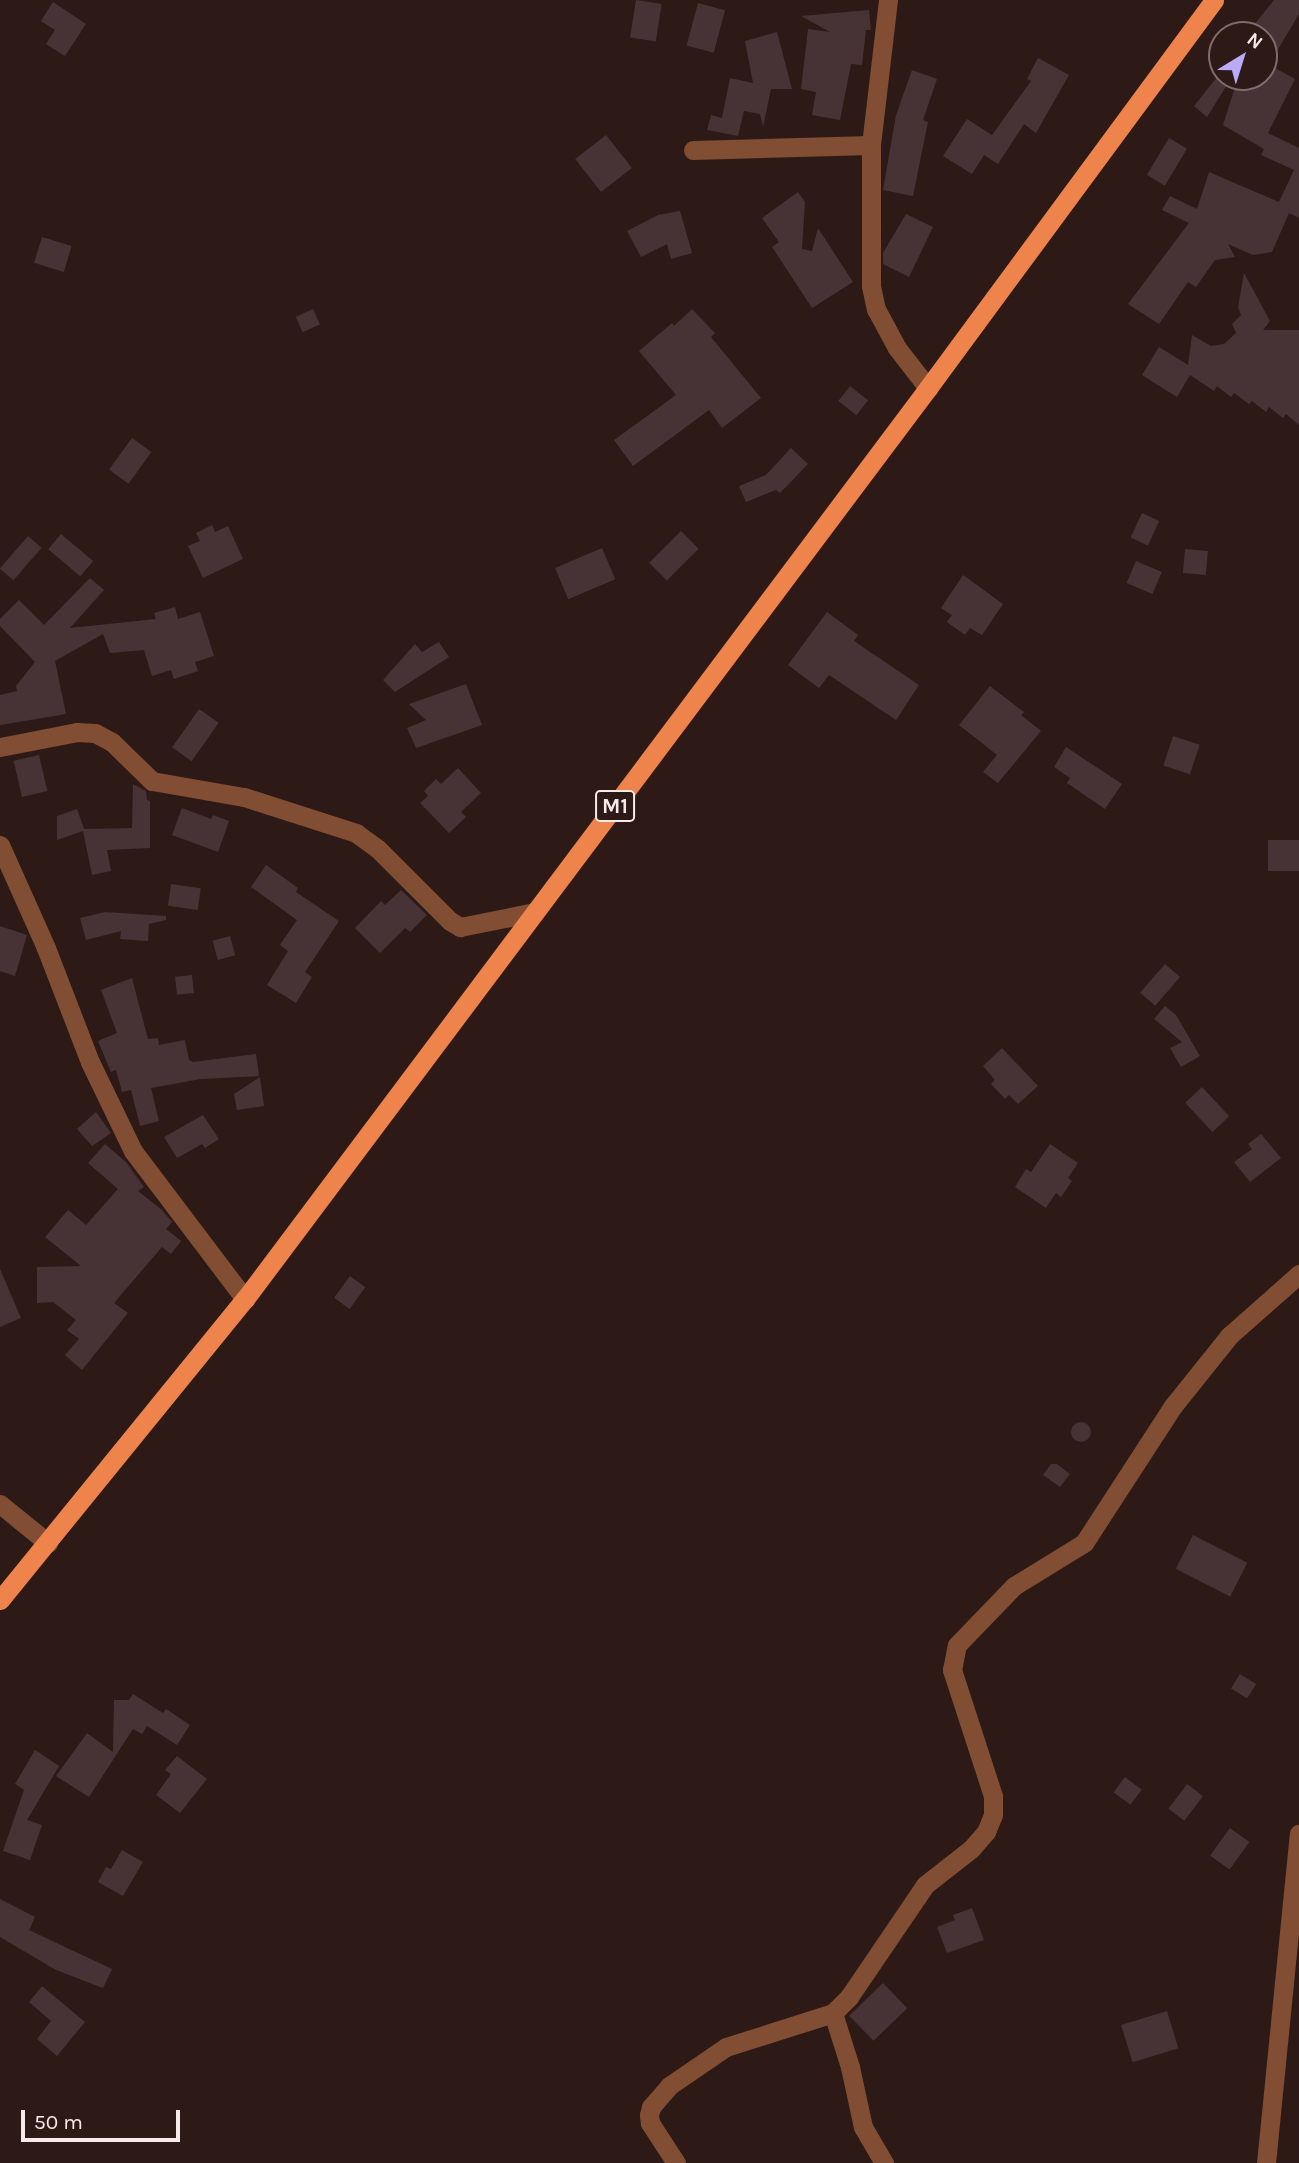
<!DOCTYPE html>
<style>
body{margin:0}
#map{position:relative;width:1299px;height:2163px;overflow:hidden;background:#2d1a17;font-family:Karla,sans-serif}
div>[style]{position:absolute}
.building>*{inset:0;background:#473235;transform-origin:0 0}
.round{border-radius:50%}
.minor>*{height:19px;margin:-9.5px;padding:0 9.5px;transform-origin:9.5px;border-radius:9.5px;background:#814d33}
.trunk>*{height:19px;margin:-9.5px;padding:0 9.5px;transform-origin:9.5px;border-radius:9.5px;background:#ee844c}
span{translate:-50% -50%;white-space:nowrap;text-align:center;line-height:1.15;-webkit-text-stroke:5px #2d1a17;paint-order:stroke}
.shield-label span{padding:2px 5px;background:#2d1a17;border:2px solid;border-radius:5px;-webkit-text-stroke-width:0}
.shield-label{font-size:21px;color:#f8eae8;font-weight:700}
.north{position:absolute;left:1208px;top:21px;width:70px;height:70px;box-sizing:border-box;background:#2d1a17;border:2px solid #7e6d6b;border-radius:50%;rotate:38deg;font-size:19px;font-weight:700;line-height:28px;text-align:center;color:#f8eae8}
.north::after{content:'';display:block;margin:auto;width:24px;height:32px;background:#b9abf7;clip-path:polygon(50% 0,100% 100%,50% 72%,0 100%)}
.scale{position:absolute;left:21px;top:2110px;width:159px;height:32px;box-sizing:border-box;border:4px solid #f8eae8;border-top:0;padding-left:9px;font-size:21px;line-height:24px;white-space:nowrap;color:#f8eae8;-webkit-text-stroke:5px #2d1a17;paint-order:stroke}
</style>
<div id="map">
<div class="building">
<i style="left:636px;top:0;width:26px;height:38px;rotate:9deg"></i>
<i style="clip-path:polygon(1274px 0,1299px 0,1299px 14px,1277px 51px,1264px 40px,1264px 35px,1254px 32px,1254px 25px)"></i>
<i style="clip-path:polygon(53px 2px,86px 24px,65px 56px,46px 44px,55px 30px,41px 21px)"></i>
<i style="left:698px;top:3px;width:28px;height:44px;rotate:15deg"></i>
<i style="clip-path:polygon(869px 10px,871px 30px,866px 30px,862px 65px,851px 64px,840px 120px,812px 115px,816px 92px,801px 89px,808px 29px,830px 32px,801px 16px)"></i>
<i style="clip-path:polygon(777px 32px,792px 89px,771px 89px,763px 127px,760px 114px,744px 111px,738px 136px,707px 130px,711px 115px,722px 118px,730px 78px,753px 83px,745px 41px)"></i>
<i style="clip-path:polygon(1038px 58px,1069px 75px,1036px 133px,1024px 124px,998px 164px,984px 155px,972px 174px,943px 156px,967px 119px,992px 135px,1031px 81px,1027px 79px)"></i>
<i style="clip-path:polygon(1264px 62px,1295px 79px,1268px 133px,1299px 148px,1299px 218px,1289px 213px,1272px 252px,1253px 255px,1228px 244px,1235px 257px,1215px 260px,1196px 287px,1188px 282px,1159px 324px,1128px 304px,1189px 223px,1162px 210px,1170px 196px,1197px 209px,1209px 172px,1279px 202px,1294px 170px,1261px 155px,1264px 149px,1223px 125px,1237px 81px,1243px 86px,1248px 77px,1264px 77px)"></i>
<i style="clip-path:polygon(912px 70px,937px 79px,923px 120px,928px 122px,913px 196px,883px 190px,896px 115px)"></i>
<i style="clip-path:polygon(1222px 71px,1222px 77px,1232px 77px,1207px 117px,1194px 106px)"></i>
<i style="left:606px;top:135px;width:42px;height:39px;rotate:52deg"></i>
<i style="left:1169px;top:138px;width:21px;height:43px;rotate:31deg"></i>
<i style="clip-path:polygon(798px 192px,805px 202px,802px 249px,812px 251px,818px 228px,853px 282px,812px 308px,772px 247px,779px 242px,762px 218px)"></i>
<i style="clip-path:polygon(680px 211px,692px 253px,671px 259px,667px 244px,641px 257px,627px 231px,658px 215px)"></i>
<i style="clip-path:polygon(906px 214px,933px 227px,909px 277px,883px 264px,883px 253px)"></i>
<i style="left:42px;top:237px;width:31px;height:27px;rotate:17deg"></i>
<i style="clip-path:polygon(1244px 273px,1270px 321px,1263px 330px,1299px 330px,1299px 425px,1286px 414px,1283px 418px,1269px 407px,1266px 412px,1252px 401px,1249px 404px,1234px 393px,1231px 397px,1217px 386px,1214px 391px,1190px 375px,1177px 397px,1142px 375px,1159px 347px,1188px 365px,1192px 335px,1211px 346px,1224px 344px,1236px 333px,1232px 324px,1241px 315px,1238px 307px)"></i>
<i style="left:313px;top:309px;width:17px;height:19px;rotate:66deg"></i>
<i style="clip-path:polygon(692px 309px,715px 333px,711px 337px,761px 398px,722px 428px,709px 410px,633px 466px,614px 440px,676px 395px,639px 351px,672px 323px,674px 326px)"></i>
<i style="left:850px;top:386px;width:23px;height:19px;rotate:38deg"></i>
<i style="left:132px;top:438px;width:24px;height:39px;rotate:36deg"></i>
<i style="clip-path:polygon(791px 448px,808px 464px,780px 493px,776px 490px,746px 502px,739px 486px,766px 475px)"></i>
<i style="left:1142px;top:513px;width:19px;height:27px;rotate:25deg"></i>
<i style="clip-path:polygon(212px 525px,215px 532px,228px 526px,243px 559px,203px 578px,188px 546px,200px 541px,196px 533px)"></i>
<i style="left:681px;top:531px;width:25px;height:45px;rotate:45deg"></i>
<i style="left:61px;top:534px;width:42px;height:20px;rotate:40deg"></i>
<i style="left:28px;top:536px;width:18px;height:43px;rotate:41deg"></i>
<i style="left:602px;top:548px;width:34px;height:51px;rotate:67deg"></i>
<i style="left:1185px;top:549px;width:23px;height:24px;rotate:5deg"></i>
<i style="left:1136px;top:561px;width:28px;height:24px;rotate:23deg"></i>
<i style="clip-path:polygon(963px 575px,1003px 604px,982px 635px,970px 628px,965px 635px,947px 622px,952px 615px,941px 608px)"></i>
<i style="clip-path:polygon(90px 578px,104px 590px,70px 628px,156px 619px,154px 613px,175px 607px,178px 619px,200px 612px,214px 656px,195px 662px,198px 671px,174px 679px,171px 670px,152px 676px,144px 650px,110px 653px,103px 634px,55px 661px,66px 714px,0 725px,0 695px,17px 691px,16px 686px,35px 662px,0 626px,0 619px,19px 600px,44px 625px)"></i>
<i style="clip-path:polygon(827px 612px,858px 635px,854px 641px,919px 685px,896px 720px,829px 675px,819px 688px,788px 665px)"></i>
<i style="clip-path:polygon(439px 642px,449px 657px,395px 692px,383px 680px,415px 644px,422px 652px)"></i>
<i style="clip-path:polygon(466px 684px,482px 725px,416px 748px,407px 728px,426px 720px,409px 704px)"></i>
<i style="clip-path:polygon(990px 686px,1024px 712px,1021px 715px,1041px 731px,998px 783px,983px 772px,997px 755px,959px 725px)"></i>
<i style="left:199px;top:709px;width:24px;height:47px;rotate:35deg"></i>
<i style="left:1173px;top:736px;width:28px;height:31px;rotate:18deg"></i>
<i style="clip-path:polygon(1066px 747px,1122px 784px,1105px 809px,1067px 783px,1070px 778px,1054px 767px)"></i>
<i style="left:39px;top:755px;width:37px;height:26px;rotate:77deg"></i>
<i style="clip-path:polygon(458px 768px,481px 793px,461px 812px,466px 817px,449px 833px,420px 803px,428px 796px,424px 791px,436px 779px,441px 784px)"></i>
<i style="clip-path:polygon(133px 784px,146px 791px,147px 800px,150px 801px,150px 848px,107px 850px,111px 871px,92px 875px,83px 831px,57px 840px,57px 816px,77px 809px,84px 829px,132px 828px)"></i>
<i style="clip-path:polygon(182px 808px,211px 819px,213px 815px,229px 821px,218px 852px,172px 835px)"></i>
<i style="left:1299px;top:840px;width:31px;height:31px;rotate:90deg"></i>
<i style="clip-path:polygon(266px 865px,298px 888px,296px 892px,339px 921px,305px 972px,312px 977px,296px 1003px,267px 985px,288px 951px,280px 945px,297px 920px,251px 887px)"></i>
<i style="left:171px;top:884px;width:30px;height:22px;rotate:8deg"></i>
<i style="clip-path:polygon(401px 890px,427px 915px,410px 932px,405px 928px,380px 953px,355px 928px,381px 901px,385px 905px)"></i>
<i style="clip-path:polygon(105px 912px,166px 916px,166px 920px,149px 924px,148px 941px,120px 939px,121px 931px,86px 940px,80px 918px)"></i>
<i style="clip-path:polygon(0 926px,27px 935px,15px 976px,0 971px)"></i>
<i style="left:230px;top:936px;width:20px;height:18px;rotate:75deg"></i>
<i style="left:1165px;top:964px;width:20px;height:38px;rotate:41deg"></i>
<i style="left:192px;top:975px;width:18px;height:17px;rotate:84deg"></i>
<i style="clip-path:polygon(132px 978px,148px 1039px,158px 1038px,159px 1045px,185px 1040px,189px 1060px,193px 1062px,256px 1054px,259px 1076px,201px 1079px,151px 1088px,159px 1121px,140px 1126px,131px 1090px,122px 1092px,116px 1070px,111px 1072px,98px 1041px,117px 1033px,101px 990px)"></i>
<i style="clip-path:polygon(1165px 1006px,1176px 1015px,1200px 1056px,1181px 1067px,1170px 1048px,1182px 1042px,1154px 1019px)"></i>
<i style="clip-path:polygon(1002px 1048px,1038px 1086px,1018px 1104px,1009px 1095px,1005px 1099px,991px 1084px,995px 1080px,983px 1066px)"></i>
<i style="clip-path:polygon(260px 1077px,264px 1106px,237px 1110px,234px 1094px)"></i>
<i style="left:1202px;top:1087px;width:40px;height:23px;rotate:47deg"></i>
<i style="clip-path:polygon(96px 1112px,111px 1133px,92px 1146px,77px 1129px)"></i>
<i style="clip-path:polygon(203px 1115px,219px 1139px,205px 1148px,202px 1144px,177px 1158px,164px 1137px)"></i>
<i style="clip-path:polygon(1261px 1134px,1281px 1158px,1250px 1182px,1234px 1162px,1252px 1149px,1248px 1144px)"></i>
<i style="clip-path:polygon(105px 1144px,126px 1162px,144px 1187px,138px 1191px,162px 1210px,172px 1222px,166px 1229px,181px 1241px,171px 1254px,162px 1247px,114px 1303px,128px 1313px,82px 1370px,65px 1355px,79px 1339px,67px 1330px,76px 1320px,53px 1302px,37px 1303px,37px 1267px,81px 1266px,45px 1237px,68px 1210px,86px 1225px,118px 1189px,88px 1163px)"></i>
<i style="clip-path:polygon(1050px 1144px,1078px 1163px,1068px 1178px,1072px 1181px,1061px 1197px,1056px 1193px,1046px 1208px,1015px 1187px,1026px 1169px,1031px 1172px)"></i>
<i style="clip-path:polygon(0 1269px,21px 1318px,0 1327px)"></i>
<i style="left:350px;top:1276px;width:19px;height:27px;rotate:36deg"></i>
<i class="round" style="left:1071px;top:1422px;width:20px;height:20px"></i>
<i style="clip-path:polygon(1051px 1464px,1057px 1464px,1070px 1474px,1060px 1487px,1043px 1475px)"></i>
<i style="left:1193px;top:1535px;width:61px;height:38px;rotate:27deg"></i>
<i style="left:1240px;top:1674px;width:19px;height:17px;rotate:32deg"></i>
<i style="clip-path:polygon(133px 1694px,163px 1713px,166px 1709px,190px 1725px,177px 1745px,147px 1726px,142px 1734px,133px 1729px,89px 1797px,56px 1776px,87px 1733px,113px 1752px,114px 1700px,129px 1700px)"></i>
<i style="clip-path:polygon(35px 1750px,59px 1766px,27px 1820px,42px 1825px,30px 1860px,3px 1851px,24px 1790px,15px 1784px)"></i>
<i style="clip-path:polygon(177px 1756px,207px 1779px,180px 1813px,156px 1795px,171px 1774px,165px 1770px)"></i>
<i style="left:1125px;top:1777px;width:21px;height:19px;rotate:37deg"></i>
<i style="left:1187px;top:1784px;width:20px;height:31px;rotate:37deg"></i>
<i style="left:1230px;top:1828px;width:24px;height:34px;rotate:36deg"></i>
<i style="clip-path:polygon(122px 1850px,143px 1862px,123px 1896px,98px 1882px,106px 1867px,111px 1869px)"></i>
<i style="clip-path:polygon(0 1899px,35px 1917px,29px 1930px,112px 1969px,103px 1988px,56px 1970px,0 1937px)"></i>
<i style="clip-path:polygon(972px 1908px,984px 1940px,947px 1953px,937px 1927px,955px 1920px,953px 1915px)"></i>
<i style="left:883px;top:1983px;width:35px;height:47px;rotate:46deg"></i>
<i style="clip-path:polygon(42px 1986px,85px 2022px,57px 2056px,37px 2039px,51px 2021px,29px 2002px)"></i>
<i style="left:1167px;top:2011px;width:39px;height:48px;rotate:73deg"></i>
</div>
<div class="minor">
<i style="left:888px;top:0;width:146px;rotate:96.7deg"></i>
<i style="left:871px;top:145px;width:141px;rotate:90deg"></i>
<i style="left:871px;top:286px;width:24px;rotate:78deg"></i>
<i style="left:876px;top:309px;width:44px;rotate:61.7deg"></i>
<i style="left:897px;top:348px;width:51px;rotate:52.2deg"></i>
<i style="left:693px;top:150px;width:178px;rotate:-1.6deg"></i>
<i style="left:0;top:747px;width:78px;rotate:-11deg"></i>
<i style="left:77px;top:732px;width:18px;rotate:3deg"></i>
<i style="left:95px;top:733px;width:19px;rotate:28deg"></i>
<i style="left:112px;top:742px;width:56px;rotate:44.3deg"></i>
<i style="left:152px;top:781px;width:93px;rotate:9.9deg"></i>
<i style="left:244px;top:797px;width:118px;rotate:17.8deg"></i>
<i style="left:356px;top:833px;width:27px;rotate:36deg"></i>
<i style="left:378px;top:849px;width:102px;rotate:45deg"></i>
<i style="left:450px;top:921px;width:12px;rotate:31deg"></i>
<i style="left:460px;top:927px;width:76px;rotate:-11.3deg"></i>
<i style="left:0;top:845px;width:113px;rotate:65.9deg"></i>
<i style="left:46px;top:948px;width:122px;rotate:68.9deg"></i>
<i style="left:90px;top:1062px;width:99px;rotate:64.2deg"></i>
<i style="left:133px;top:1151px;width:186px;rotate:52.9deg"></i>
<i style="left:0;top:1504px;width:62px;rotate:39.1deg"></i>
<i style="left:833px;top:2013px;width:57px;rotate:72.5deg"></i>
<i style="left:850px;top:2067px;width:61px;rotate:77.8deg"></i>
<i style="left:863px;top:2127px;width:42px;rotate:59.7deg"></i>
<i style="left:676px;top:2163px;width:48px;rotate:-123deg"></i>
<i style="left:650px;top:2123px;width:8px;rotate:-97deg"></i>
<i style="left:649px;top:2115px;width:8px;rotate:-76deg"></i>
<i style="left:651px;top:2107px;width:28px;rotate:-49deg"></i>
<i style="left:669px;top:2086px;width:69px;rotate:-34.4deg"></i>
<i style="left:726px;top:2047px;width:112px;rotate:-17.6deg"></i>
<i style="left:833px;top:2013px;width:23px;rotate:-45deg"></i>
<i style="left:849px;top:1997px;width:135px;rotate:-55.8deg"></i>
<i style="left:925px;top:1885px;width:58px;rotate:-38deg"></i>
<i style="left:971px;top:1849px;width:23px;rotate:-49deg"></i>
<i style="left:986px;top:1832px;width:18px;rotate:-68deg"></i>
<i style="left:993px;top:1815px;width:19px;rotate:-90deg"></i>
<i style="left:993px;top:1796px;width:133px;rotate:-108deg"></i>
<i style="left:952px;top:1670px;width:25px;rotate:-79deg"></i>
<i style="left:957px;top:1645px;width:82px;rotate:-46deg"></i>
<i style="left:1014px;top:1586px;width:82px;rotate:-31.6deg"></i>
<i style="left:1084px;top:1543px;width:163px;rotate:-57deg"></i>
<i style="left:1173px;top:1406px;width:90px;rotate:-51.3deg"></i>
<i style="left:1229px;top:1336px;width:94px;rotate:-41.5deg"></i>
<i style="left:1266px;top:2163px;width:331px;rotate:-84.3deg"></i>
</div>
<div class="trunk">
<i style="left:0;top:1600px;width:388px;rotate:-50.9deg"></i>
<i style="left:245px;top:1299px;width:1139px;rotate:-53.14deg"></i>
<i style="left:928px;top:388px;width:482px;rotate:-53.6deg"></i>
</div>
<div class="shield-label">
<span style="left:615px;top:806px">M1</span>
</div>
<div class="north">N</div>
<div class="scale">50 m</div>
</div>
